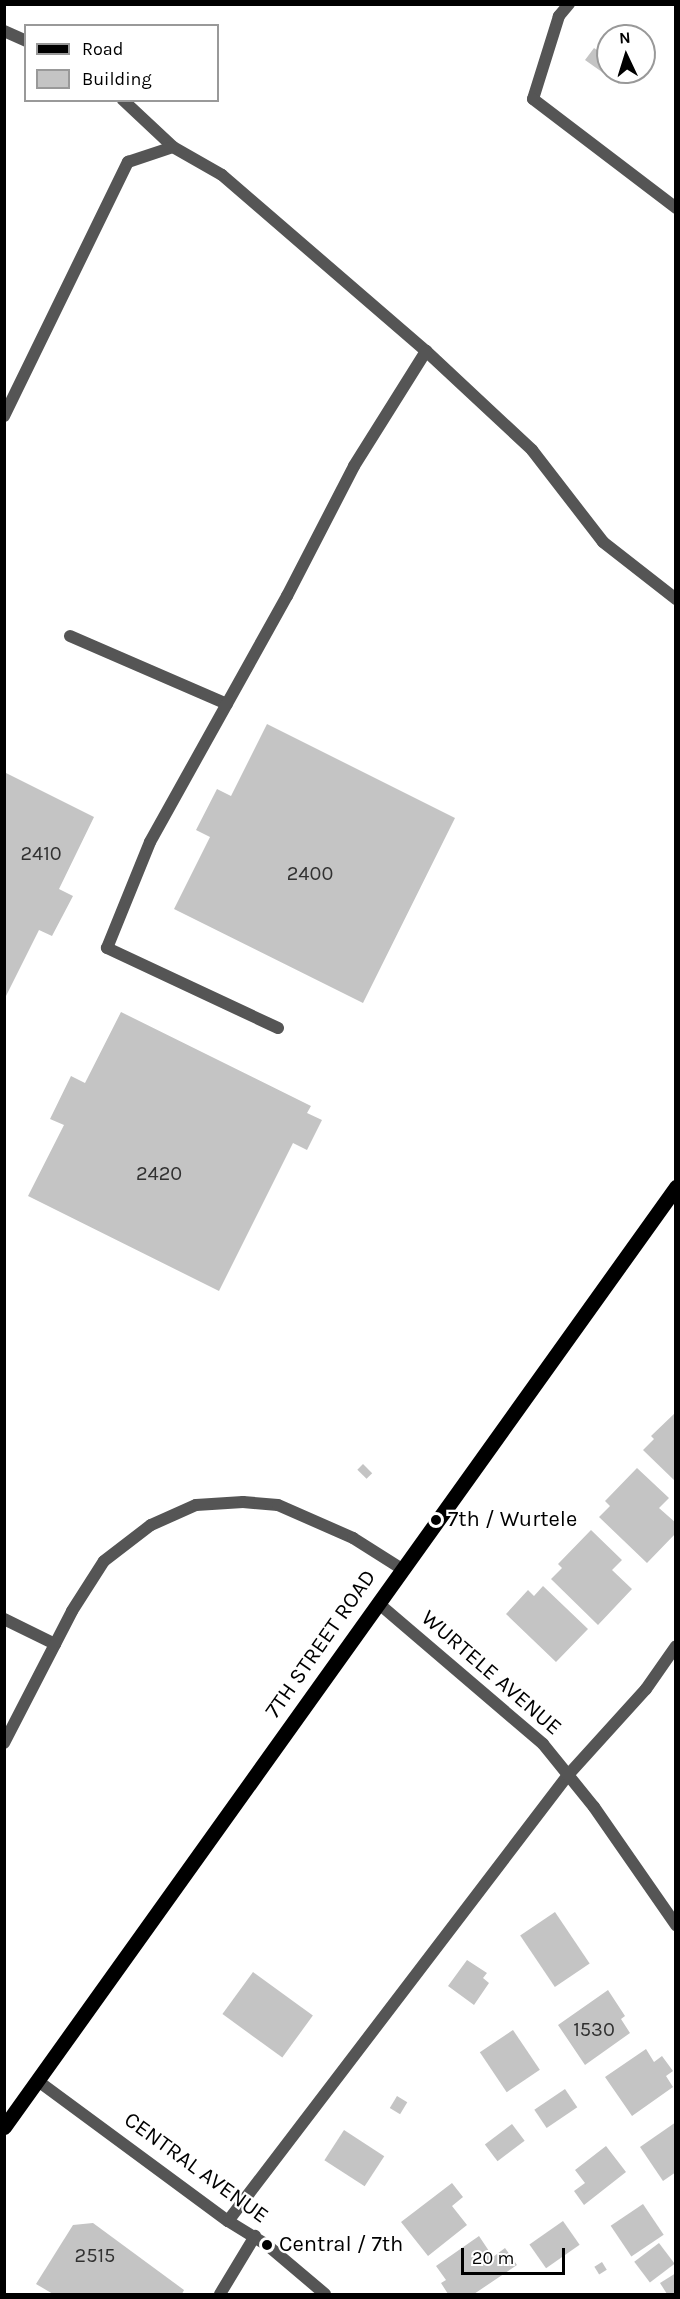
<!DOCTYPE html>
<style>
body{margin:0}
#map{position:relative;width:680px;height:2299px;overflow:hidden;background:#fff;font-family:Karla,sans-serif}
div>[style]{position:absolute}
.building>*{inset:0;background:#c4c4c4;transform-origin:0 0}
.service>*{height:12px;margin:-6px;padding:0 6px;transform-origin:6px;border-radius:6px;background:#555}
.minor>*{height:12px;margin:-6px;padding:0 6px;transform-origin:6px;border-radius:6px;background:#555}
.tertiary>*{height:12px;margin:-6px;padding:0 6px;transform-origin:6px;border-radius:6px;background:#555}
.primary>*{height:15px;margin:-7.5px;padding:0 7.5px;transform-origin:7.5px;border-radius:7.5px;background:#000}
.dots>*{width:16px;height:16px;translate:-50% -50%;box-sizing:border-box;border:3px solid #fff;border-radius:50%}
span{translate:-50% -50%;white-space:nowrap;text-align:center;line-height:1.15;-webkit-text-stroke:4.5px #fff;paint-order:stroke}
.number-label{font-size:20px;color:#313131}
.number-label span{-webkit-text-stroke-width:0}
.poi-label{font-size:22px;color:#000}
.left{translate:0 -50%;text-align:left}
.street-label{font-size:22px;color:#000}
.frame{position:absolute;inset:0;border:6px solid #000;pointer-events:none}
.legend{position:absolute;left:24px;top:24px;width:195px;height:78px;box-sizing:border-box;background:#fff;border:2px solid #999;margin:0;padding:8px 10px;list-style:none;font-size:18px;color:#000}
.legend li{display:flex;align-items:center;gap:12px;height:30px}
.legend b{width:30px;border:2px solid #999}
.north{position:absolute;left:596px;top:24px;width:60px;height:60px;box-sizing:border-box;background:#fff;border:2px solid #999;border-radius:50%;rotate:356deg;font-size:16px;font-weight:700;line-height:24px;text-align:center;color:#000}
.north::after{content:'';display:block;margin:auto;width:21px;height:27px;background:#000;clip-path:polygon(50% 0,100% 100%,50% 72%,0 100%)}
.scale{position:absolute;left:461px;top:2248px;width:104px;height:27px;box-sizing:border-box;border:3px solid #000;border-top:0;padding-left:8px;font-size:18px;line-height:21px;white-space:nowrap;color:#000;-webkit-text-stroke:4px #fff;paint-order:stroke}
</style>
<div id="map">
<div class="building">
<i style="clip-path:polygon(594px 48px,608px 58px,608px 72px,628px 72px,619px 84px,585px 60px)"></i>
<i style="clip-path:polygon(267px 724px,455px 818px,363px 1003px,174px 909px,210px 837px,196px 830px,217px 789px,231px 796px)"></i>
<i style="clip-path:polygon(4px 772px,94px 817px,59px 889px,73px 896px,52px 936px,39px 930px,4px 1000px)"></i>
<i style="clip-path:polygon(121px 1012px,311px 1106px,307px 1113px,322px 1120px,307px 1150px,293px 1143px,219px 1291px,28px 1196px,64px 1125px,50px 1119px,71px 1076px,85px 1083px)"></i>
<i style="clip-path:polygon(676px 1412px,676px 1482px,643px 1450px,654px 1439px,651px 1436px)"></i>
<i style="left:363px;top:1464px;width:13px;height:8px;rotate:45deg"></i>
<i style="clip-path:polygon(637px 1468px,669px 1498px,659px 1508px,676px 1523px,676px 1533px,647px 1563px,599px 1517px,610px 1506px,605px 1501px)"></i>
<i style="clip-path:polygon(591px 1530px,622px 1560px,612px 1570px,632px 1589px,598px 1625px,551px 1579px,562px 1568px,558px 1564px)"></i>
<i style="clip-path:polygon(543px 1586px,588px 1629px,556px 1662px,506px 1614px,528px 1590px,534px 1596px)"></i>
<i style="left:555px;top:1912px;width:62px;height:42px;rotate:56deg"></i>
<i style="clip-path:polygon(467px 1960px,487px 1973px,483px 1978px,489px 1983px,474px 2005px,448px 1986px)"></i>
<i style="left:253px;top:1972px;width:74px;height:52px;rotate:36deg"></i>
<i style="clip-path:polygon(608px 1990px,625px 2016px,621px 2019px,630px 2033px,585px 2065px,558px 2025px)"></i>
<i style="left:513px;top:2030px;width:48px;height:40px;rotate:56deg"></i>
<i style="clip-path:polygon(646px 2049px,654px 2062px,662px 2056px,673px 2071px,666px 2076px,673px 2087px,632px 2116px,605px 2077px)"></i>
<i style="left:565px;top:2089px;width:22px;height:37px;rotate:56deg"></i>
<i style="left:397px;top:2096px;width:12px;height:14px;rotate:31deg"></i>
<i style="clip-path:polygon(676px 2122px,676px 2172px,663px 2181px,640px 2147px)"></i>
<i style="left:512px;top:2124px;width:21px;height:34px;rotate:53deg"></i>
<i style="left:344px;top:2130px;width:48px;height:36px;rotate:33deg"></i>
<i style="clip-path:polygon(606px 2146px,626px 2172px,584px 2205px,574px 2191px,585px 2183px,575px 2170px)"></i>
<i style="clip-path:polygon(452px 2183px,463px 2197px,452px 2206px,467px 2225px,428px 2256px,401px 2222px)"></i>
<i style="left:643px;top:2204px;width:37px;height:39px;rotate:56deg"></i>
<i style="left:563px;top:2221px;width:29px;height:41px;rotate:55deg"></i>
<i style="clip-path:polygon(93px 2223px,184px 2290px,182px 2294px,53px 2294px,36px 2284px,73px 2225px)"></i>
<i style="clip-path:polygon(479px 2236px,493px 2257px,505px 2248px,517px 2265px,474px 2294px,448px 2294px,441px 2283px,446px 2280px,436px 2266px)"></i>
<i style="left:659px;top:2243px;width:26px;height:31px;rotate:53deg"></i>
<i style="left:602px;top:2262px;width:9px;height:9px;rotate:58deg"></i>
<i style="clip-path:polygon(676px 2273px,676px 2294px,667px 2294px,660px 2283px)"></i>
</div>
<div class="service">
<i style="left:569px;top:4px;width:16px;rotate:130deg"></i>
<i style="left:559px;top:16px;width:87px;rotate:107.4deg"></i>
<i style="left:533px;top:99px;width:180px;rotate:37.3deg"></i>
<i style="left:4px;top:31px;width:24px;rotate:24deg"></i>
<i style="left:123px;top:100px;width:69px;rotate:43.2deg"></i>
<i style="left:173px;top:147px;width:56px;rotate:29.7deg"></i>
<i style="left:222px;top:175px;width:269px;rotate:40.8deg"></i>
<i style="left:426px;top:351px;width:145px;rotate:43deg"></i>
<i style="left:532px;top:450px;width:116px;rotate:52.3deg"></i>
<i style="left:603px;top:542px;width:93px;rotate:38deg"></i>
<i style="left:4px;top:416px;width:283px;rotate:-64deg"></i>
<i style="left:128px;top:162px;width:47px;rotate:-18.4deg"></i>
<i style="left:70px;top:636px;width:171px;rotate:23.4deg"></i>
<i style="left:278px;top:1028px;width:189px;rotate:-154.9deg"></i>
<i style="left:107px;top:948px;width:114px;rotate:-67.9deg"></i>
<i style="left:150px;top:842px;width:282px;rotate:-60.9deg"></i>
<i style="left:287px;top:596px;width:146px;rotate:-62.7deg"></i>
<i style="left:354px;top:466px;width:136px;rotate:-57.9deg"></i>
<i style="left:4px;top:1619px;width:57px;rotate:26.1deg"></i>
<i style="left:4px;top:1743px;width:148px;rotate:-62.7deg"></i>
<i style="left:72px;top:1611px;width:59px;rotate:-57.4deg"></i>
<i style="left:104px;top:1561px;width:59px;rotate:-37.5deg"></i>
<i style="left:151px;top:1525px;width:49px;rotate:-24deg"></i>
<i style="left:196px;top:1505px;width:47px;rotate:-3.7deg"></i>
<i style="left:243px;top:1502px;width:35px;rotate:5deg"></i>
<i style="left:278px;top:1505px;width:82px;rotate:23.7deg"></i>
<i style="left:353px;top:1538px;width:58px;rotate:32.3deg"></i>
<i style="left:228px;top:2221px;width:561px;rotate:-52.68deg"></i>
<i style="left:568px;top:1775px;width:116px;rotate:-47.8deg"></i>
<i style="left:646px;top:1689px;width:52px;rotate:-55.1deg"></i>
<i style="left:220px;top:2294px;width:68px;rotate:-58.9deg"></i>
</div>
<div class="minor">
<i style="left:378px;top:1603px;width:217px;rotate:40.5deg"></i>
<i style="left:543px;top:1744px;width:81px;rotate:51deg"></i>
<i style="left:594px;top:1807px;width:144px;rotate:55.2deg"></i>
</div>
<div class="tertiary">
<i style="left:38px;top:2081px;width:236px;rotate:36.4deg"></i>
<i style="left:228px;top:2221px;width:46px;rotate:31.6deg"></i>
<i style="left:267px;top:2245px;width:76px;rotate:40.2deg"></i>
</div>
<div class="primary">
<i style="left:4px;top:2127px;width:1156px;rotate:-54.44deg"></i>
</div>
<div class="dots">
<i style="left:436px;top:1520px;background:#000"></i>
<i style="left:267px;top:2245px;background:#000"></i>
</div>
<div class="number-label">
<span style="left:41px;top:853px">2410</span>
<span style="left:310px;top:873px">2400</span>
<span style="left:159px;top:1173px">2420</span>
<span style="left:594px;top:2029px">1530</span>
<span style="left:95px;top:2255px">2515</span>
</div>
<div class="poi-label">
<span class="left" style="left:448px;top:1520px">7th / Wurtele</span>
<span class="left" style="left:279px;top:2245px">Central / 7th</span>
</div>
<div class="street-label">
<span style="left:321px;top:1644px;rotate:-55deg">7TH STREET ROAD</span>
<span style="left:491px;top:1673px;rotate:41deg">WURTELE AVENUE</span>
<span style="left:196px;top:2168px;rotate:36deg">CENTRAL AVENUE</span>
</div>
<div class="frame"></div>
<ul class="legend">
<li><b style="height:8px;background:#000"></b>Road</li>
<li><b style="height:16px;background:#c4c4c4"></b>Building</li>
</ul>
<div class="north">N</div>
<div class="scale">20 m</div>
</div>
